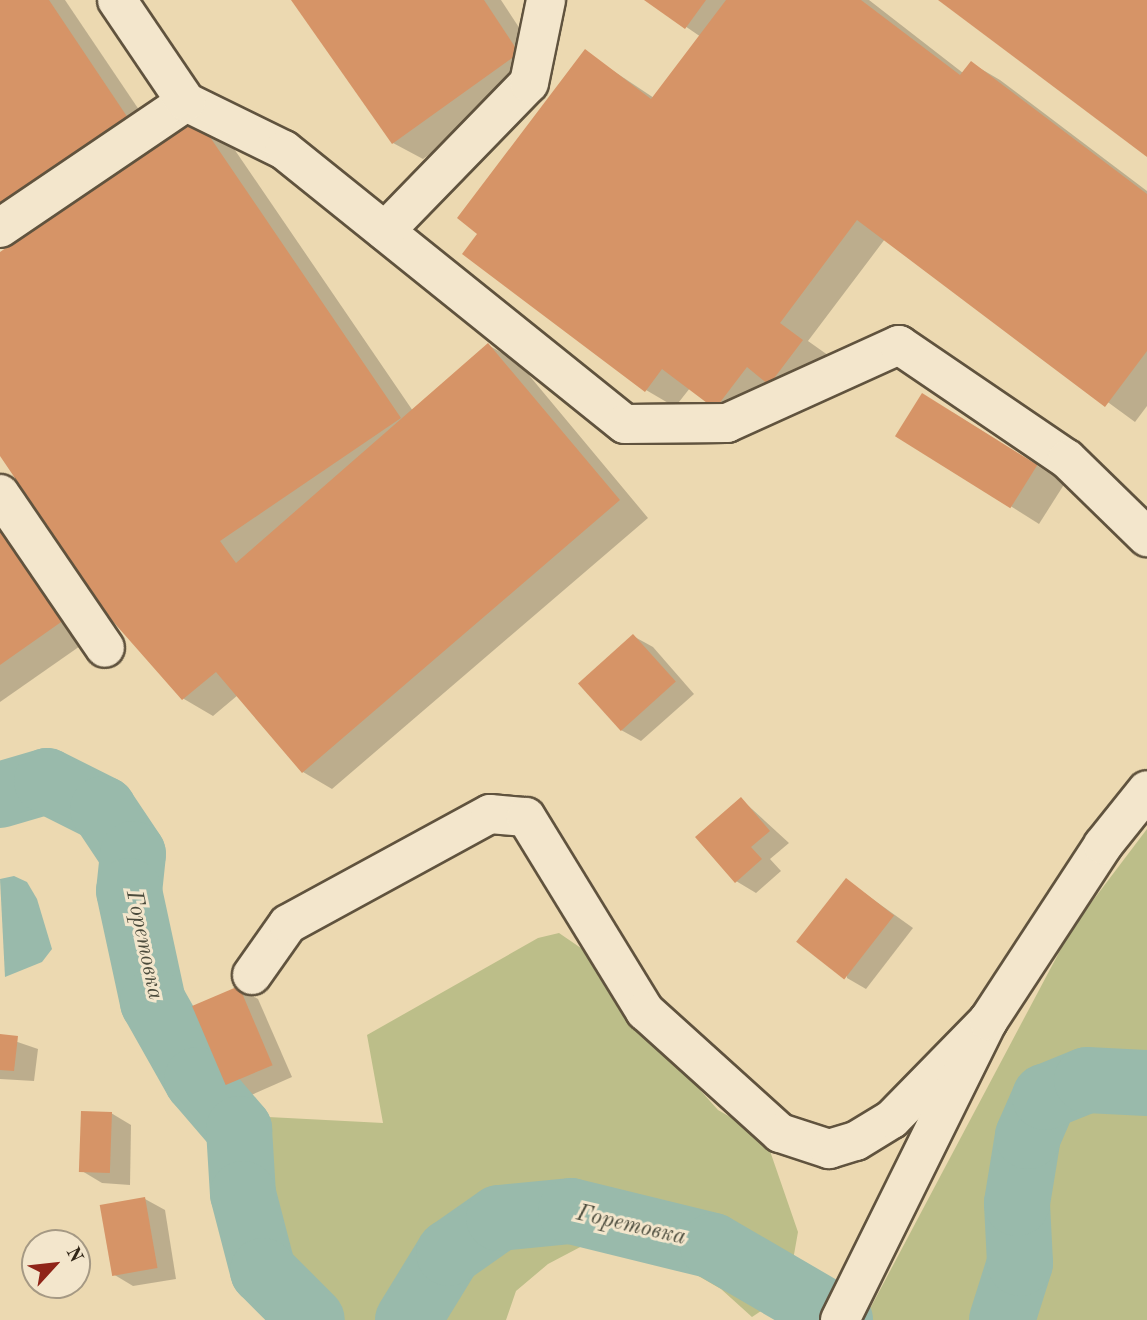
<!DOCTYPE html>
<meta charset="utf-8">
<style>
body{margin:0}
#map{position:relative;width:1147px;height:1320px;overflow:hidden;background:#ecd9b1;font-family:"Old Standard TT",serif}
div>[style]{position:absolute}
.green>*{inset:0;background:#bcbe89}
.water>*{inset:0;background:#99baab}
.shadow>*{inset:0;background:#0003}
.river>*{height:66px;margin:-33px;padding:0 33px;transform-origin:33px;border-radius:33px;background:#99baab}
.building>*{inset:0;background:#d69467;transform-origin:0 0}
.roads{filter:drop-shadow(2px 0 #60533e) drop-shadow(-2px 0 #60533e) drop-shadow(0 2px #60533e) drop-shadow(0 -2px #60533e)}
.minor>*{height:38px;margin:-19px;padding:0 19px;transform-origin:19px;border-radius:19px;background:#f3e6cc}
span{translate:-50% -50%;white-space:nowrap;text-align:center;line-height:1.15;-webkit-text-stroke:6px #f3e6cc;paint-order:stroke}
.water-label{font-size:23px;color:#4b4b3c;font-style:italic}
.north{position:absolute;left:21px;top:1229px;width:70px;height:70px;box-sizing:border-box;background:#f3e6cc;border:2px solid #a59984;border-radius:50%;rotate:63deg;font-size:19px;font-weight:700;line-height:28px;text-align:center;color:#312617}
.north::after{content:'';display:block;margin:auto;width:24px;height:32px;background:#8f2418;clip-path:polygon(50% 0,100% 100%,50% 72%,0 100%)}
</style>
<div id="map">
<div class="green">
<i style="clip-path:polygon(1147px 829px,1147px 1320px,864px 1320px,1072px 928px)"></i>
<i style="clip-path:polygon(559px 933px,594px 957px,630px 1012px,718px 1110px,755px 1131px,770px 1151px,798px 1232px,787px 1294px,752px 1317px,721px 1289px,648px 1247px,586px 1244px,548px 1264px,516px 1291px,506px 1320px,333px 1320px,282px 1273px,273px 1256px,247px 1116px,383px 1123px,367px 1035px,538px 938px)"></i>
</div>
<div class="water">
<i style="clip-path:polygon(14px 876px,27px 882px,37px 899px,52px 949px,42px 962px,5px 977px,0 879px)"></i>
</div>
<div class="shadow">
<i style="clip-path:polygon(0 0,65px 0,158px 138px,0 246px)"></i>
<i style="clip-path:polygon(293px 0,501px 0,547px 70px,423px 159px,393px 143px)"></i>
<i style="clip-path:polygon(647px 0,869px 0,963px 73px,971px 63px,1000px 80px,1147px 191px,1147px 406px,1135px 422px,885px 239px,808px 341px,832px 358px,745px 425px,690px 388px,675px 407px,646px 390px,480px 233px,585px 52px,654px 98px,701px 37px)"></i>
<i style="clip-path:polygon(197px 120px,226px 137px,413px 411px,488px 345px,518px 362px,648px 518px,332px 789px,303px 772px,238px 695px,213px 716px,184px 699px,111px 616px,0 453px,0 255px)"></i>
<i style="clip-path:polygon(952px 412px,1065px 483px,1039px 524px,898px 435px)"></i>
<i style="clip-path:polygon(0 501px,93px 637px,0 702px)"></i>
<i style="clip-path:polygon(633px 636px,653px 647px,694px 694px,641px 741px,621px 730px)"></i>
<i style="clip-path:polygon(741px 799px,789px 843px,770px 859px,781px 871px,756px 893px,736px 881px)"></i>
<i style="clip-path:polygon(846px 880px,913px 928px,866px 989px,847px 978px)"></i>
<i style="clip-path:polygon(238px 988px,258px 999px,292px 1077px,249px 1096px,229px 1084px)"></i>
<i style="clip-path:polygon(0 1036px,38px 1049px,34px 1081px,0 1079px)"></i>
<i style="clip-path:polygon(111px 1113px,131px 1125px,130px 1185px,102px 1183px,82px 1171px)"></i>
<i style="clip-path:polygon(145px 1199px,165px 1210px,176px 1279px,133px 1286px,113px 1274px)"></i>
</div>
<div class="river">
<i style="left:0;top:795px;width:49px;rotate:-16.6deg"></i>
<i style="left:47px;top:781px;width:63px;rotate:26.6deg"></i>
<i style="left:103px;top:809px;width:54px;rotate:56.3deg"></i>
<i style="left:133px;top:854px;width:37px;rotate:96deg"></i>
<i style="left:129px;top:891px;width:114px;rotate:77.8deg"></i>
<i style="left:153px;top:1002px;width:90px;rotate:60.6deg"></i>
<i style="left:197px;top:1080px;width:65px;rotate:49.4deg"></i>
<i style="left:239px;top:1129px;width:65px;rotate:86.5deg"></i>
<i style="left:243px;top:1194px;width:80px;rotate:75.4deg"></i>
<i style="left:263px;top:1271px;width:69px;rotate:45deg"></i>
<i style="left:408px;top:1320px;width:79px;rotate:-58.5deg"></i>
<i style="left:449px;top:1253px;width:61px;rotate:-35deg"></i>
<i style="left:499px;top:1218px;width:72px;rotate:-5.6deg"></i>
<i style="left:571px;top:1211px;width:146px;rotate:13.8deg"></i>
<i style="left:713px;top:1246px;width:147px;rotate:30.2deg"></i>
<i style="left:1002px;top:1320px;width:60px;rotate:-72.5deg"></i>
<i style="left:1020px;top:1263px;width:60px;rotate:-92.9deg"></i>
<i style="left:1017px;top:1203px;width:68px;rotate:-80.7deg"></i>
<i style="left:1028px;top:1136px;width:43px;rotate:-66.4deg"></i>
<i style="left:1045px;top:1097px;width:45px;rotate:-22deg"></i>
<i style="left:1087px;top:1080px;width:60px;rotate:2.9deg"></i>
</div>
<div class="building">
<i style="clip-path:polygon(0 0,49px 0,130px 121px,0 210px)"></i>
<i style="clip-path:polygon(291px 0,484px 0,519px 53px,392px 144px)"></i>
<i style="clip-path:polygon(644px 0,706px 0,685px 29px)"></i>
<i style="clip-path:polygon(726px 0,861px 0,960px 75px,971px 61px,1147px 194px,1147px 351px,1105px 407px,857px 220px,780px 323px,803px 340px,769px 385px,747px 367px,715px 409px,662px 369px,645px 392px,462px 254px,477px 234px,457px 218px,585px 49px,651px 99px)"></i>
<i style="clip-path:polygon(938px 0,1147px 0,1147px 157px)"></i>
<i style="clip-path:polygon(197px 118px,401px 418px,220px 541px,236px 563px,488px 343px,620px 500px,302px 773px,216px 672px,182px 700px,109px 617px,0 456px,0 252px)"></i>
<i style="left:922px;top:393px;width:136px;height:51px;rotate:32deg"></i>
<i style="clip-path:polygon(0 525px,64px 620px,0 665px)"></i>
<i style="left:633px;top:634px;width:64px;height:74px;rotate:48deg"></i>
<i style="clip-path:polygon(741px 797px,770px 831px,751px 847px,762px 859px,735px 883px,695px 837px)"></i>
<i style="left:846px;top:878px;width:61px;height:81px;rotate:38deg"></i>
<i style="left:239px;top:986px;width:86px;height:51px;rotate:67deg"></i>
<i style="clip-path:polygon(0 1034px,18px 1036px,14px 1071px,0 1070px)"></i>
<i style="left:81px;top:1111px;width:31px;height:61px;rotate:2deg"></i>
<i style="left:145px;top:1197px;width:72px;height:46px;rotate:80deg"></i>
</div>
<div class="roads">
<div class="minor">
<i style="left:186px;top:102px;width:109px;rotate:26.1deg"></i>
<i style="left:284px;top:150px;width:437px;rotate:38.8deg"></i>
<i style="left:625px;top:424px;width:102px;rotate:-0.6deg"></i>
<i style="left:727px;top:423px;width:189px;rotate:-24.4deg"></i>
<i style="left:899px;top:345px;width:203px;rotate:34.2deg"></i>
<i style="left:1067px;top:459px;width:112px;rotate:44.3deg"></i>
<i style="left:0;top:228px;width:225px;rotate:-34.1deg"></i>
<i style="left:186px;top:102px;width:123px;rotate:-124.1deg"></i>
<i style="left:385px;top:231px;width:206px;rotate:-45.8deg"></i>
<i style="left:529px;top:83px;width:85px;rotate:-78.4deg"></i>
<i style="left:0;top:494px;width:186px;rotate:55.7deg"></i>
<i style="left:252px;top:975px;width:62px;rotate:-54.8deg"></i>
<i style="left:288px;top:924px;width:230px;rotate:-28.6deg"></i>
<i style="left:490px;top:814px;width:36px;rotate:5deg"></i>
<i style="left:526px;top:817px;width:228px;rotate:58.5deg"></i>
<i style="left:645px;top:1011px;width:182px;rotate:42.1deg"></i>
<i style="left:780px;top:1133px;width:52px;rotate:18.1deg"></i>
<i style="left:829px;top:1149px;width:28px;rotate:-17deg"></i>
<i style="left:856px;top:1141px;width:42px;rotate:-31.4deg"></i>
<i style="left:892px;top:1119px;width:137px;rotate:-45.6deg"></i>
<i style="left:840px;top:1320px;width:334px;rotate:-63.7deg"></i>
<i style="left:988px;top:1021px;width:210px;rotate:-56.8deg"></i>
<i style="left:1103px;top:845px;width:70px;rotate:-51.3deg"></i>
</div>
</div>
<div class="water-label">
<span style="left:144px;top:945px;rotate:78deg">Горетовка</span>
<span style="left:631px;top:1226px;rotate:13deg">Горетовка</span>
</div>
<div class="north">N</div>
</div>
